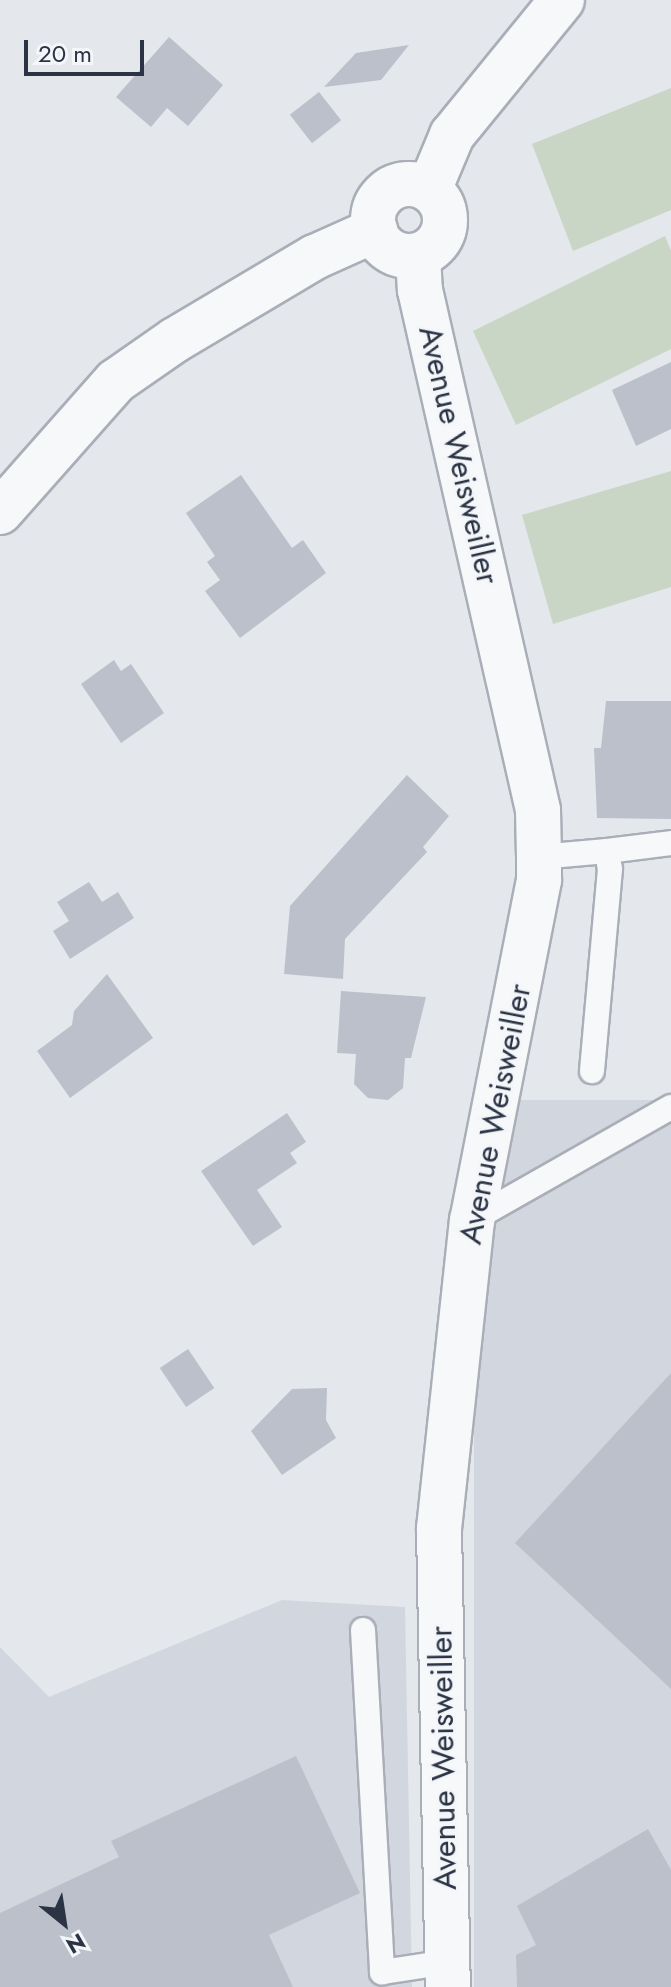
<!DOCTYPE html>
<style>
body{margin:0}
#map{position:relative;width:671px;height:1987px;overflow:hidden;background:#e4e7ec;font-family:Jost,sans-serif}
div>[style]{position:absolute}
.built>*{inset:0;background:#d2d6de;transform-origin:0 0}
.green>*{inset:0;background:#c9d6c5}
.building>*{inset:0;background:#bbc0ca;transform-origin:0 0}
.roads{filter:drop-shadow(2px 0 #a9aeb7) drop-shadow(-2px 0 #a9aeb7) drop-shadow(0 2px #a9aeb7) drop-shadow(0 -2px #a9aeb7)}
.lane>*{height:24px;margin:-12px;padding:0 12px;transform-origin:12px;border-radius:12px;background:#f7f8fa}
.street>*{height:44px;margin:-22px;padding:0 22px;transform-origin:22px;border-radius:22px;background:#f7f8fa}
.street>.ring{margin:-22px;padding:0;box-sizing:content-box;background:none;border:44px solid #f7f8fa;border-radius:50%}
span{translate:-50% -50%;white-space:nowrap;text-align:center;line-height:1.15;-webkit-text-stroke:6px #f4f6f9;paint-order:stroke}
.street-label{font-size:32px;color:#2b3445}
.north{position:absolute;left:24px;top:1883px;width:80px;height:80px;-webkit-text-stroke:6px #f4f6f9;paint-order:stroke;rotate:150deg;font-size:22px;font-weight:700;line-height:32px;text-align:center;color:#2b3445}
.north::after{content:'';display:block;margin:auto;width:28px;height:36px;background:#2b3445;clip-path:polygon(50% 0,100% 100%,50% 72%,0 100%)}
.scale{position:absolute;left:24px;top:40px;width:120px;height:36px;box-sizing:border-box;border:4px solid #2b3445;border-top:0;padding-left:10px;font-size:24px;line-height:28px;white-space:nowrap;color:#2b3445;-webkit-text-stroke:6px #f4f6f9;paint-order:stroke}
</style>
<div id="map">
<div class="built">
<i style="left:671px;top:1100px;width:887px;height:197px;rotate:90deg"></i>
<i style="clip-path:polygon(282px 1600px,405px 1607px,412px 1987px,0 1987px,0 1647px,49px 1697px)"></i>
</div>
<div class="green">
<i style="clip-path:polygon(671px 88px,671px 210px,573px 251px,532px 144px)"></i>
<i style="clip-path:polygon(665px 236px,671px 251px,671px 349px,516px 425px,473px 331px)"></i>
<i style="clip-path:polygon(671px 471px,671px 587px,553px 624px,522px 515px)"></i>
</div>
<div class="building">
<i style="clip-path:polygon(169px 37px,223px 85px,188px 126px,167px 108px,151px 127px,116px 97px)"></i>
<i style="clip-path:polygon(409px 45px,381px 80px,324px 87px,356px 53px)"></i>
<i style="left:319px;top:92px;width:36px;height:37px;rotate:52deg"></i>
<i style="clip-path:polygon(671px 362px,671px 429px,636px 446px,612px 390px)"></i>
<i style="clip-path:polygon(241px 475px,292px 548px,303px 540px,326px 573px,240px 638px,205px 591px,220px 580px,207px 562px,215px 556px,186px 513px)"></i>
<i style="clip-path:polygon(114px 660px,121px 671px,131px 664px,164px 713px,121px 743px,81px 684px)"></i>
<i style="clip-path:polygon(606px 701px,671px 701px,671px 819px,597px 818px,594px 748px,601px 748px)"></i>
<i style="clip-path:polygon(407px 775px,449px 816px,423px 847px,427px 852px,345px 939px,343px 979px,284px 974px,290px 906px)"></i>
<i style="clip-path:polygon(89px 882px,102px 902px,118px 892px,134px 918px,70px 959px,53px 931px,69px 921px,57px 902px)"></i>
<i style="clip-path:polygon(107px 974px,153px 1038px,70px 1098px,37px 1051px,72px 1025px,74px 1011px)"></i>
<i style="clip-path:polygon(341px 991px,426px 997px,411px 1058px,405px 1058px,403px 1088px,388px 1100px,368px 1098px,354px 1084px,356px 1054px,337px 1053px)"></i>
<i style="clip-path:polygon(287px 1113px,306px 1142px,290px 1153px,297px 1163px,257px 1190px,282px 1227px,253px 1246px,201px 1171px)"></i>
<i style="left:188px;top:1349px;width:47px;height:34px;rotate:56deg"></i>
<i style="clip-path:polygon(671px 1373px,671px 1689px,515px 1543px)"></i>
<i style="clip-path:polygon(327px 1388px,326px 1420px,336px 1438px,282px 1475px,251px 1431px,292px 1389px)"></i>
<i style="clip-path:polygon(296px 1756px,360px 1893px,269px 1935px,293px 1987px,0 1987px,0 1913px,119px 1857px,111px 1841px)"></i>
<i style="clip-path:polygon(648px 1829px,671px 1870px,671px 1987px,517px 1987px,516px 1955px,536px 1945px,517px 1906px)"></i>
</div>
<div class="roads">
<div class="lane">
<i style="left:607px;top:851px;width:64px;rotate:-7.1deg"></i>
<i style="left:539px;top:857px;width:68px;rotate:-5deg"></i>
<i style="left:607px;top:851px;width:18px;rotate:81deg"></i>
<i style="left:610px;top:869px;width:203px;rotate:95.1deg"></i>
<i style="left:472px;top:1220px;width:229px;rotate:-29.6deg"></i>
<i style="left:363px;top:1630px;width:343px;rotate:86.8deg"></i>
<i style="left:382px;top:1972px;width:67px;rotate:-8.6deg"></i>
</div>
<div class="street">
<i class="ring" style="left:373px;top:184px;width:28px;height:28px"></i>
<i style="left:429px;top:190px;width:60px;rotate:-67.3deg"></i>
<i style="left:452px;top:135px;width:174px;rotate:-50.8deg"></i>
<i style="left:418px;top:255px;width:35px;rotate:87deg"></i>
<i style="left:420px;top:290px;width:533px;rotate:77.21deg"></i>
<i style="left:538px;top:810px;width:47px;rotate:88.8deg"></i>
<i style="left:539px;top:857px;width:23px;rotate:90deg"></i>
<i style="left:539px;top:880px;width:347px;rotate:101.1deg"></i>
<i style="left:472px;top:1220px;width:310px;rotate:96.1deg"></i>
<i style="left:439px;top:1528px;width:459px;rotate:88.9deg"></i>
<i style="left:0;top:512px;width:175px;rotate:-48.5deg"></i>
<i style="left:116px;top:381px;width:72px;rotate:-34.8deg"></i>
<i style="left:175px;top:340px;width:163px;rotate:-30.7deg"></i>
<i style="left:315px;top:257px;width:66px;rotate:-24.2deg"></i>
</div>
</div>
<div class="street-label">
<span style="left:459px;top:455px;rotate:77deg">Avenue Weisweiller</span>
<span style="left:495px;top:1114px;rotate:-79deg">Avenue Weisweiller</span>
<span style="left:443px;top:1758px;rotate:-91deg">Avenue Weisweiller</span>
</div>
<div class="north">N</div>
<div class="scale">20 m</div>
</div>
